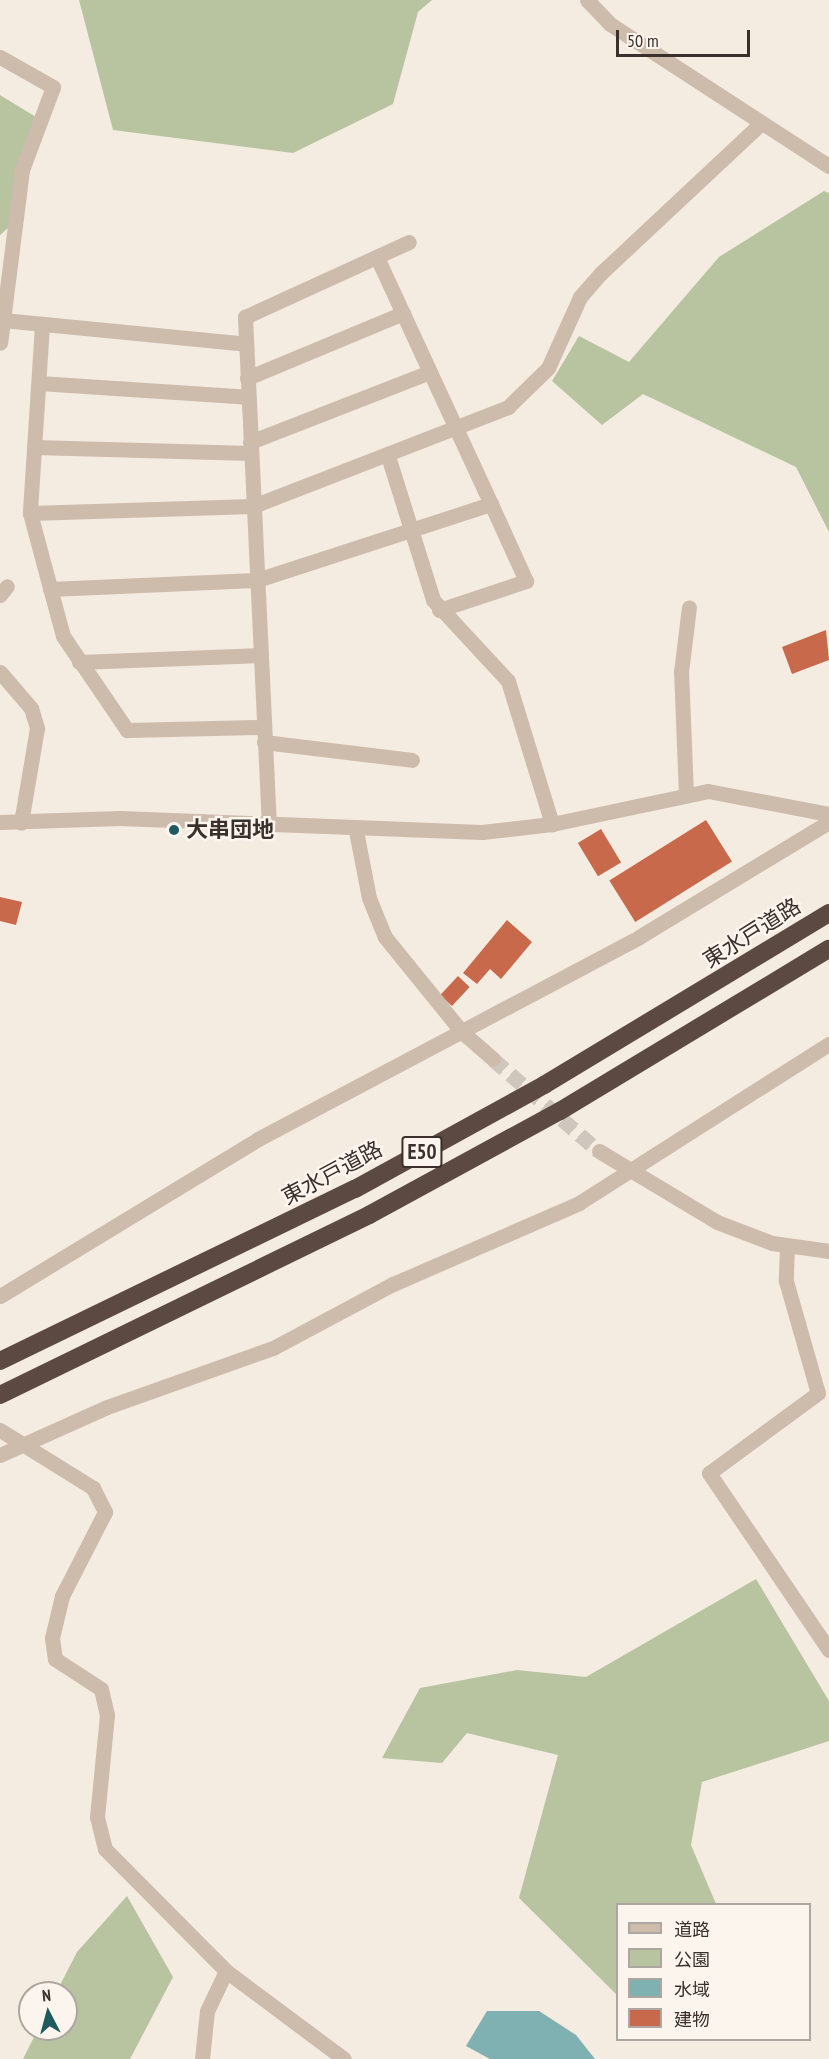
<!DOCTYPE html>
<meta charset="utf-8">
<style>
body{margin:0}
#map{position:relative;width:829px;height:2059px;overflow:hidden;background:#f4ebe1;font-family:"PT Sans Narrow","Noto Sans JP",sans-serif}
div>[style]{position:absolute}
.green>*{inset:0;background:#b8c4a0}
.water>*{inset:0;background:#7fb0b2}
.building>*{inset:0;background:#c8694b;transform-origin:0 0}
.minor-tunnel>*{height:15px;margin-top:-7.5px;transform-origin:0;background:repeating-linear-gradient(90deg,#cfc6bd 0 15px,transparent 0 23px)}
.minor>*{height:15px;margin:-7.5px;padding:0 7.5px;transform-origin:7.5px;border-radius:7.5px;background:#cdbbac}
.tertiary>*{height:15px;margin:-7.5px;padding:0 7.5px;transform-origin:7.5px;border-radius:7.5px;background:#cdbbac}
.motorway>*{height:18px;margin:-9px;padding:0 9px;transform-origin:9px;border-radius:9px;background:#5c4a42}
.dots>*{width:16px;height:16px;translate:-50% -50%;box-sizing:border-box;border:3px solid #fbf5ee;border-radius:50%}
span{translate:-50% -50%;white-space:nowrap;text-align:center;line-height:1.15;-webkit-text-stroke:5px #fbf5ee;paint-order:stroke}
.shield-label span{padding:2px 4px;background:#fbf5ee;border:2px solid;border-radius:4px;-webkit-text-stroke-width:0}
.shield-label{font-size:21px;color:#3b302b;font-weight:700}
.poi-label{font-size:22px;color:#3b302b;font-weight:700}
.left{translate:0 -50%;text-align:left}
.street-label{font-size:22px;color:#3b302b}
.legend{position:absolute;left:616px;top:1903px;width:195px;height:138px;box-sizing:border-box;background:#fbf5ee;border:2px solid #aea6a0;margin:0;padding:8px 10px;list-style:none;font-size:18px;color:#3b302b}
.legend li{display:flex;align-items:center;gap:12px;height:30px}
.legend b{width:30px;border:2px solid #aea6a0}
.north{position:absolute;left:18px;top:1981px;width:60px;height:60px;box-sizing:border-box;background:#fbf5ee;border:2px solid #aea6a0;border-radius:50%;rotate:354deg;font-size:16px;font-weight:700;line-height:24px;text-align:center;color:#3b302b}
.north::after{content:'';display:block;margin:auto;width:21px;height:27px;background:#1f5a5e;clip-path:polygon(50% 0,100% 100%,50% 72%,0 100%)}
.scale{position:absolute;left:616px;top:30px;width:134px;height:27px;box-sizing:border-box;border:3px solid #3b302b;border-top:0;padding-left:8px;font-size:18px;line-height:21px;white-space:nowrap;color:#3b302b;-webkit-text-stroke:4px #fbf5ee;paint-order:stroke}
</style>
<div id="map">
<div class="green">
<i style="clip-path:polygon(79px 0,432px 0,418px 12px,393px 104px,293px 153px,113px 130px)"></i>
<i style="clip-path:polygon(0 95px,36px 117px,8px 228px,0 235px)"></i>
<i style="clip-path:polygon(824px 191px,829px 193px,829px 532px,796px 467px,643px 394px,602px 425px,552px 381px,579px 336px,629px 362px,719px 257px)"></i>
<i style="clip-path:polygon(756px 1579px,829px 1701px,829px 1741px,702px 1782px,691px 1845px,716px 1904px,618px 1904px,617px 1995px,519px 1898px,558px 1755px,467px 1733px,442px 1763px,382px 1758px,420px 1688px,517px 1670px,586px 1677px)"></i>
<i style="clip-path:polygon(127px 1896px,173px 1977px,130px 2059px,23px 2059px,38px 2029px,66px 2029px,66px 1993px,56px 1993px,77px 1952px)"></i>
</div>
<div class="water">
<i style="clip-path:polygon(487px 2011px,539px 2011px,576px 2035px,595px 2059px,490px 2059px,466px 2046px)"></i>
</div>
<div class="building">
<i style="clip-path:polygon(826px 630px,829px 660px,792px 674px,782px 647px)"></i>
<i style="left:706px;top:820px;width:49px;height:114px;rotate:58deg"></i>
<i style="left:601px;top:829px;width:39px;height:27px;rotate:59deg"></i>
<i style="clip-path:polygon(0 897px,22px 902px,16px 925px,0 921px)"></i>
<i style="clip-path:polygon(507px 920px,532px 942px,501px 979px,490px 969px,477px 984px,463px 973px)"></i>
<i style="left:458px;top:976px;width:16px;height:26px;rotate:43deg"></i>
</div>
<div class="minor-tunnel">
<i style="left:493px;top:1059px;width:140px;rotate:41deg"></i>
</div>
<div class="minor">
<i style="left:587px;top:0;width:33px;rotate:46deg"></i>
<i style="left:610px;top:24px;width:261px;rotate:33deg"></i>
<i style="left:0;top:57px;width:61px;rotate:29.5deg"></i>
<i style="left:53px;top:87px;width:89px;rotate:110.5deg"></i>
<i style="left:22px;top:170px;width:174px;rotate:97.2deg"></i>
<i style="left:3px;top:320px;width:244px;rotate:5.6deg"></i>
<i style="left:42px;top:325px;width:188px;rotate:93.7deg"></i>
<i style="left:30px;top:513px;width:127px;rotate:75deg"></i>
<i style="left:63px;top:636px;width:114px;rotate:55.8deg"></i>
<i style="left:127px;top:730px;width:137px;rotate:-1.3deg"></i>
<i style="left:247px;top:378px;width:169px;rotate:-22.6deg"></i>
<i style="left:39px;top:383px;width:209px;rotate:3.8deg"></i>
<i style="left:250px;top:442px;width:193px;rotate:-21.3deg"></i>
<i style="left:34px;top:447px;width:217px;rotate:1.6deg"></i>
<i style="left:388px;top:456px;width:151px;rotate:72.6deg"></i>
<i style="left:433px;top:600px;width:110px;rotate:47.2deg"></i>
<i style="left:508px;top:681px;width:150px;rotate:72.9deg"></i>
<i style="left:30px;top:513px;width:223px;rotate:-1.8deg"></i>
<i style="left:253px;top:506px;width:274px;rotate:-21.2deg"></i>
<i style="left:508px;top:407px;width:56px;rotate:-44.3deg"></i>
<i style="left:548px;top:368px;width:78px;rotate:-65.7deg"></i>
<i style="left:580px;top:297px;width:32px;rotate:-49deg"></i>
<i style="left:601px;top:273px;width:218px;rotate:-43.1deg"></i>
<i style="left:50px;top:589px;width:207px;rotate:-2.5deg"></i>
<i style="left:257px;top:580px;width:246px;rotate:-18deg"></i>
<i style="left:491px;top:504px;width:272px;rotate:-114.8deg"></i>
<i style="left:0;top:595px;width:11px;rotate:-52deg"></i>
<i style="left:439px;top:610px;width:92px;rotate:-18.4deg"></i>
<i style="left:526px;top:581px;width:85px;rotate:-114.4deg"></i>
<i style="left:79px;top:662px;width:181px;rotate:-2.2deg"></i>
<i style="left:0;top:672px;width:48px;rotate:49.3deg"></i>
<i style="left:31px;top:708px;width:21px;rotate:73deg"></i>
<i style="left:37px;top:728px;width:96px;rotate:99.6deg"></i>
<i style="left:264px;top:742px;width:149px;rotate:6.9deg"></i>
<i style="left:686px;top:795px;width:123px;rotate:-92.3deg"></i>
<i style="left:681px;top:672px;width:65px;rotate:-83deg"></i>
<i style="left:269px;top:826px;width:510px;rotate:-92.7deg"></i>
<i style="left:245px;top:317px;width:180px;rotate:-24.6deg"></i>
<i style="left:356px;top:831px;width:68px;rotate:79deg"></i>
<i style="left:369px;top:898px;width:42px;rotate:67.7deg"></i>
<i style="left:385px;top:937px;width:122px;rotate:51deg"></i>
<i style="left:462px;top:1032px;width:41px;rotate:41.1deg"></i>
<i style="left:599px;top:1151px;width:138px;rotate:31deg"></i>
<i style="left:717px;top:1222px;width:59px;rotate:20.9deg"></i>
<i style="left:772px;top:1243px;width:58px;rotate:8deg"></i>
<i style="left:787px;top:1245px;width:36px;rotate:92deg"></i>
<i style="left:786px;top:1281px;width:116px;rotate:74.1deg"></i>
<i style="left:818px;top:1393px;width:135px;rotate:143.7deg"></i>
<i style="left:709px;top:1473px;width:214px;rotate:55.9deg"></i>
<i style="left:0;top:1296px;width:302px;rotate:-31.3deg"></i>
<i style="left:258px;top:1139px;width:431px;rotate:-27.9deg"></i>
<i style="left:639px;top:937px;width:222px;rotate:-31.2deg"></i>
<i style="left:0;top:1430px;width:110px;rotate:31.9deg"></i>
<i style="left:93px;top:1488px;width:27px;rotate:63deg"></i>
<i style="left:105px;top:1512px;width:94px;rotate:117.1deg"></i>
<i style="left:62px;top:1596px;width:43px;rotate:103.4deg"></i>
<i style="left:52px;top:1638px;width:21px;rotate:82deg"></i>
<i style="left:55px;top:1659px;width:55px;rotate:33.1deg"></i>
<i style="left:101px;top:1689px;width:27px;rotate:77deg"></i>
<i style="left:107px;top:1715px;width:102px;rotate:95.6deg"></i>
<i style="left:97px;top:1817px;width:33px;rotate:76deg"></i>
<i style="left:105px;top:1849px;width:172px;rotate:45.2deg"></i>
<i style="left:226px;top:1971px;width:147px;rotate:36.7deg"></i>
<i style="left:0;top:1455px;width:117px;rotate:-24.2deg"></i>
<i style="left:107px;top:1407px;width:176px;rotate:-19.6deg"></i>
<i style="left:273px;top:1348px;width:136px;rotate:-28.1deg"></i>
<i style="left:393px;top:1284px;width:203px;rotate:-23.5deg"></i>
<i style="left:579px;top:1203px;width:296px;rotate:-32.5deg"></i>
<i style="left:202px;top:2059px;width:48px;rotate:-84.1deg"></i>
<i style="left:207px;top:2011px;width:44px;rotate:-64.6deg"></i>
</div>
<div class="tertiary">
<i style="left:0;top:822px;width:120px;rotate:-1.9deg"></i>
<i style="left:120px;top:818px;width:362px;rotate:2.2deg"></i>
<i style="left:482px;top:832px;width:70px;rotate:-6.5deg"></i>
<i style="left:552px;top:824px;width:159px;rotate:-11.9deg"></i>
<i style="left:708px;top:791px;width:123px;rotate:10.8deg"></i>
</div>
<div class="motorway">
<i style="left:0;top:1361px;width:394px;rotate:-25.9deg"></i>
<i style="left:355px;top:1189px;width:216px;rotate:-28.8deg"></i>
<i style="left:544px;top:1085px;width:333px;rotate:-31.1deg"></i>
<i style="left:0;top:1395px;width:411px;rotate:-26deg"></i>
<i style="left:369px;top:1215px;width:217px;rotate:-28.6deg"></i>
<i style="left:560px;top:1111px;width:314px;rotate:-31.1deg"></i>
</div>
<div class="dots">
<i style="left:174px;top:830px;background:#1f5a5e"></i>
</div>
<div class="shield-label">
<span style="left:422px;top:1152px">E50</span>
</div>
<div class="poi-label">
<span class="left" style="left:186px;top:830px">大串団地</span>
</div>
<div class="street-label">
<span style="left:752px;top:933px;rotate:-32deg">東水戸道路</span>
<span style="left:332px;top:1173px;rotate:-28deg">東水戸道路</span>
</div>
<ul class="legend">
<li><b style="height:8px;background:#cdbbac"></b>道路</li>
<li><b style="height:16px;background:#b8c4a0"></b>公園</li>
<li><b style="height:16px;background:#7fb0b2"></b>水域</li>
<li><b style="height:16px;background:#c8694b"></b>建物</li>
</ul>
<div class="north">N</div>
<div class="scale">50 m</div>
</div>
